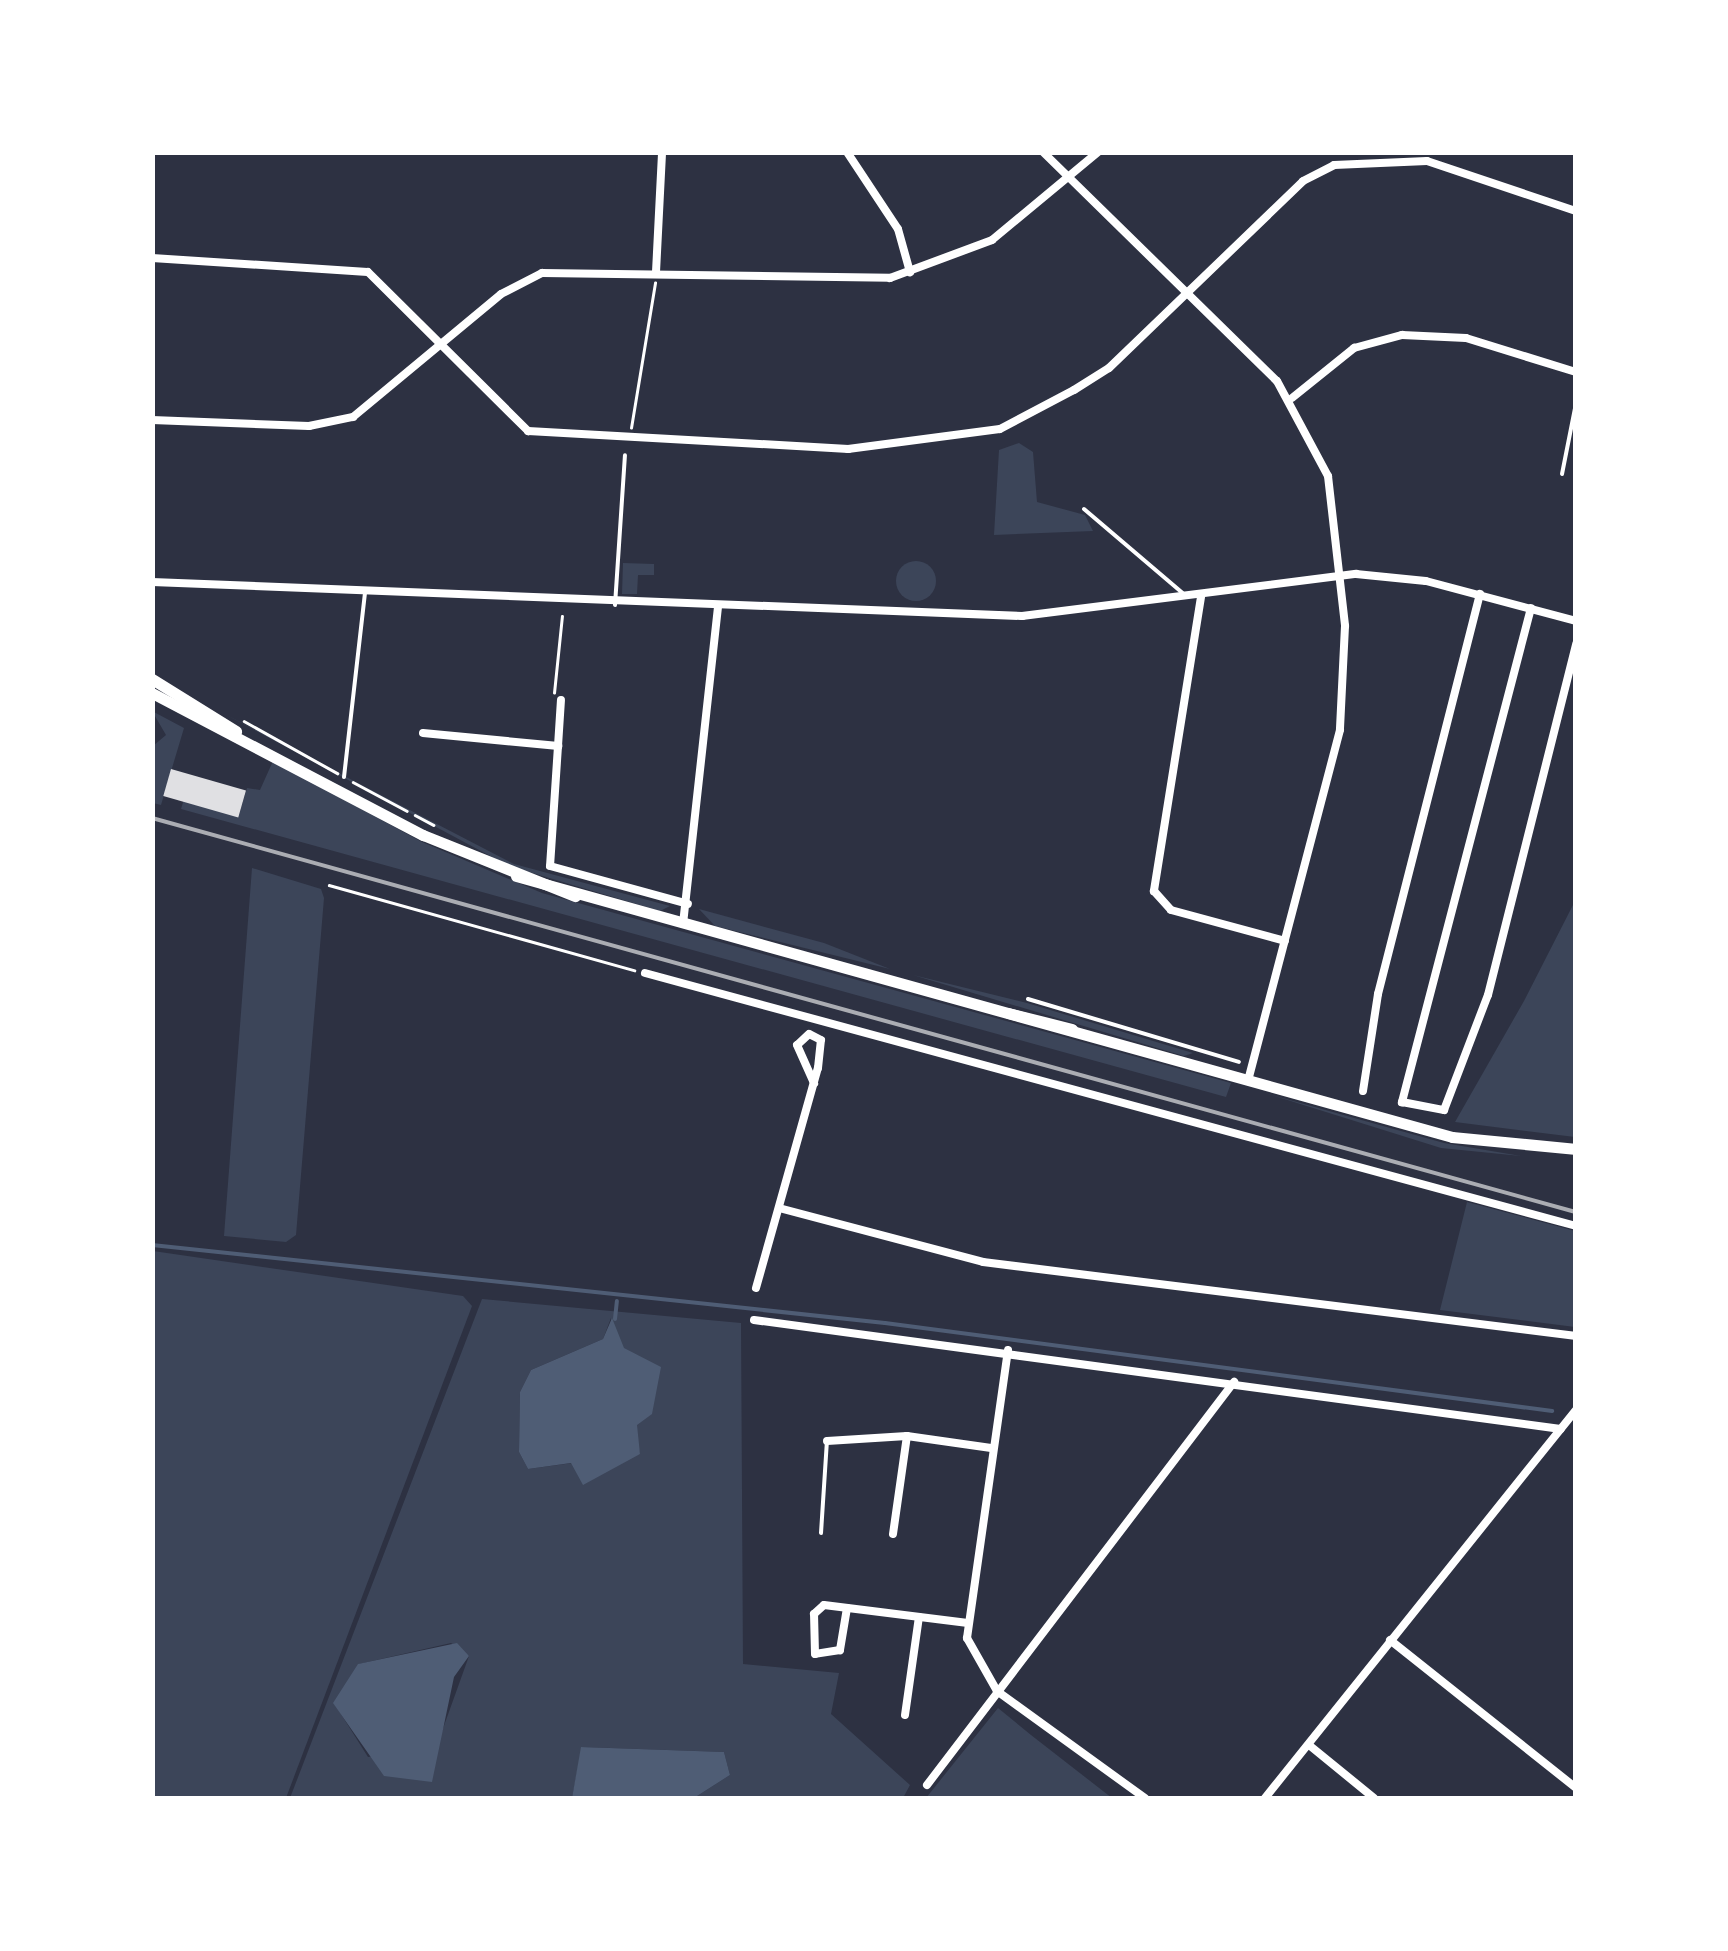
<!DOCTYPE html>
<style>
body{margin:0}
#map{position:relative;width:1728px;height:1951px;overflow:hidden;background:#2d3142;font-family:"Public Sans",sans-serif}
div>[style]{position:absolute}
.green>*{inset:0;background:#3c4559}
.round{border-radius:50%}
.water>*{inset:0;background:#4f5d75}
.stream>*{height:4px;margin:-2px;padding:0 2px;transform-origin:2px;border-radius:2px;background:#4f5d75}
.building>*{inset:0;background:#e0e0e3;transform-origin:0 0}
.path>*{height:2.5px;margin:-1.25px;padding:0 1.25px;transform-origin:1.25px;border-radius:1.25px;background:#fff}
.service>*{height:4px;margin:-2px;padding:0 2px;transform-origin:2px;border-radius:2px;background:#fff}
.minor>*{height:8px;margin:-4px;padding:0 4px;transform-origin:4px;border-radius:4px;background:#fff}
.secondary>*{height:11px;margin:-5.5px;padding:0 5.5px;transform-origin:5.5px;border-radius:5.5px;background:#fff}
.rail>*{height:4px;margin:-2px;padding:0 2px;transform-origin:2px;border-radius:2px;background:#abadb3}
span{translate:-50% -50%;white-space:nowrap;text-align:center;line-height:1.15;-webkit-text-stroke:10px #fff;paint-order:stroke}
.frame{position:absolute;inset:0;border:155px solid #fff;pointer-events:none}
</style>
<div id="map">
<div class="green">
<i style="clip-path:polygon(1019px 443px,1033px 452px,1037px 502px,1085px 515px,1093px 531px,994px 535px,999px 450px)"></i>
<i class="round" style="left:896px;top:561px;width:40px;height:40px"></i>
<i style="clip-path:polygon(623px 563px,654px 564px,654px 575px,638px 575px,637px 594px,622px 594px)"></i>
<i style="clip-path:polygon(152px 711px,184px 728px,161px 805px,153px 803px,153px 746px,166px 735px)"></i>
<i style="clip-path:polygon(221px 712px,514px 864px,670px 906px,660px 911px,509px 866px)"></i>
<i style="clip-path:polygon(273px 761px,422px 842px,542px 893px,1231px 1083px,1226px 1097px,181px 809px,184px 799px,239px 815px,247px 788px,260px 790px)"></i>
<i style="clip-path:polygon(252px 868px,321px 889px,324px 898px,296px 1235px,286px 1242px,224px 1236px)"></i>
<i style="clip-path:polygon(1575px 901px,1575px 1137px,1455px 1122px,1524px 1001px)"></i>
<i style="clip-path:polygon(699px 909px,824px 943px,890px 969px,715px 926px)"></i>
<i style="clip-path:polygon(913px 975px,1027px 1003px,1193px 1053px,1184px 1056px)"></i>
<i style="clip-path:polygon(1265px 1093px,1444px 1143px,1521px 1156px,1441px 1148px)"></i>
<i style="clip-path:polygon(1467px 1202px,1575px 1231px,1575px 1327px,1440px 1310px)"></i>
<i style="clip-path:polygon(153px 1251px,463px 1296px,472px 1306px,286px 1798px,153px 1798px)"></i>
<i style="clip-path:polygon(evenodd,482px 1299px,741px 1323px,743px 1664px,839px 1673px,831px 1714px,910px 1785px,903px 1798px,694px 1798px,730px 1775px,724px 1752px,582px 1747px,572px 1798px,290px 1798px,482px 1299px,611px 1318px,640px 1454px,528px 1469px,519px 1452px,520px 1392px,531px 1370px,603px 1339px,611px 1318px,482px 1299px,451px 1643px,469px 1656px,436px 1748px,368px 1757px,334px 1703px,359px 1664px,451px 1643px)"></i>
<i style="clip-path:polygon(998px 1708px,1031px 1735px,1112px 1798px,926px 1798px)"></i>
</div>
<div class="water">
<i style="clip-path:polygon(612px 1318px,624px 1348px,661px 1367px,652px 1414px,637px 1425px,640px 1454px,583px 1485px,571px 1463px,528px 1469px,519px 1452px,520px 1392px,531px 1370px,603px 1339px)"></i>
<i style="clip-path:polygon(457px 1643px,469px 1656px,454px 1677px,432px 1782px,384px 1776px,333px 1703px,358px 1664px)"></i>
<i style="clip-path:polygon(581px 1747px,724px 1752px,730px 1775px,694px 1798px,572px 1798px)"></i>
</div>
<div class="stream">
<i style="left:152px;top:1245px;width:737px;rotate:6.07deg"></i>
<i style="left:885px;top:1323px;width:673px;rotate:7.52deg"></i>
<i style="left:615px;top:1319px;width:18px;rotate:-84deg"></i>
</div>
<div class="building">
<i style="left:171px;top:769px;width:78px;height:28px;rotate:16deg"></i>
</div>
<div class="path">
<i style="left:631px;top:428px;width:147px;rotate:-80.6deg"></i>
<i style="left:554px;top:693px;width:77px;rotate:-84.1deg"></i>
<i style="left:244px;top:721px;width:107px;rotate:29.2deg"></i>
<i style="left:353px;top:782px;width:61px;rotate:28.2deg"></i>
<i style="left:415px;top:815px;width:21px;rotate:28deg"></i>
<i style="left:329px;top:885px;width:317px;rotate:15.6deg"></i>
</div>
<div class="service">
<i style="left:1562px;top:474px;width:72px;rotate:-78.8deg"></i>
<i style="left:1084px;top:509px;width:131px;rotate:40.4deg"></i>
<i style="left:615px;top:605px;width:150px;rotate:-86.2deg"></i>
<i style="left:344px;top:777px;width:185px;rotate:-83.5deg"></i>
<i style="left:1028px;top:999px;width:220px;rotate:16.6deg"></i>
<i style="left:821px;top:1533px;width:92px;rotate:-86.3deg"></i>
</div>
<div class="minor">
<i style="left:847px;top:152px;width:92px;rotate:56.5deg"></i>
<i style="left:898px;top:229px;width:45px;rotate:74.4deg"></i>
<i style="left:1043px;top:152px;width:327px;rotate:44.4deg"></i>
<i style="left:1277px;top:381px;width:108px;rotate:61.8deg"></i>
<i style="left:1328px;top:476px;width:151px;rotate:83.5deg"></i>
<i style="left:1345px;top:626px;width:104px;rotate:92.8deg"></i>
<i style="left:1340px;top:730px;width:363px;rotate:104.7deg"></i>
<i style="left:152px;top:258px;width:216px;rotate:3.7deg"></i>
<i style="left:368px;top:272px;width:226px;rotate:44.8deg"></i>
<i style="left:528px;top:431px;width:321px;rotate:3.2deg"></i>
<i style="left:848px;top:449px;width:153px;rotate:-7.5deg"></i>
<i style="left:1000px;top:429px;width:84px;rotate:-27.8deg"></i>
<i style="left:1074px;top:390px;width:41px;rotate:-32.2deg"></i>
<i style="left:1109px;top:368px;width:269px;rotate:-43.9deg"></i>
<i style="left:1303px;top:181px;width:35px;rotate:-27deg"></i>
<i style="left:1334px;top:165px;width:93px;rotate:-2.5deg"></i>
<i style="left:1427px;top:161px;width:157px;rotate:18.6deg"></i>
<i style="left:656px;top:272px;width:120px;rotate:-87.1deg"></i>
<i style="left:1292px;top:398px;width:80px;rotate:-38.9deg"></i>
<i style="left:1354px;top:348px;width:50px;rotate:-15.2deg"></i>
<i style="left:1402px;top:335px;width:64px;rotate:2.7deg"></i>
<i style="left:1466px;top:338px;width:115px;rotate:17.2deg"></i>
<i style="left:152px;top:420px;width:157px;rotate:2.2deg"></i>
<i style="left:309px;top:426px;width:45px;rotate:-11.6deg"></i>
<i style="left:353px;top:417px;width:192px;rotate:-39.7deg"></i>
<i style="left:501px;top:294px;width:46px;rotate:-27.1deg"></i>
<i style="left:542px;top:273px;width:348px;rotate:0.8deg"></i>
<i style="left:890px;top:278px;width:109px;rotate:-20.4deg"></i>
<i style="left:992px;top:240px;width:138px;rotate:-39.7deg"></i>
<i style="left:152px;top:582px;width:871px;rotate:2.24deg"></i>
<i style="left:1022px;top:616px;width:337px;rotate:-7.2deg"></i>
<i style="left:1356px;top:574px;width:70px;rotate:5.7deg"></i>
<i style="left:1426px;top:581px;width:155px;rotate:14.9deg"></i>
<i style="left:1201px;top:597px;width:298px;rotate:99.1deg"></i>
<i style="left:1154px;top:891px;width:25px;rotate:48deg"></i>
<i style="left:1171px;top:910px;width:118px;rotate:15.2deg"></i>
<i style="left:1531px;top:608px;width:511px;rotate:104.64deg"></i>
<i style="left:1402px;top:1102px;width:43px;rotate:10.8deg"></i>
<i style="left:1444px;top:1110px;width:123px;rotate:-69.1deg"></i>
<i style="left:1488px;top:995px;width:362px;rotate:-75.9deg"></i>
<i style="left:423px;top:733px;width:136px;rotate:5.5deg"></i>
<i style="left:558px;top:746px;width:120px;rotate:93.8deg"></i>
<i style="left:550px;top:866px;width:143px;rotate:15.4deg"></i>
<i style="left:558px;top:746px;width:46px;rotate:-86.3deg"></i>
<i style="left:683px;top:924px;width:318px;rotate:-83.7deg"></i>
<i style="left:645px;top:973px;width:965px;rotate:15.2deg"></i>
<i style="left:1363px;top:1091px;width:98px;rotate:-81.2deg"></i>
<i style="left:1378px;top:994px;width:413px;rotate:-75.7deg"></i>
<i style="left:779px;top:1208px;width:211px;rotate:14.8deg"></i>
<i style="left:983px;top:1262px;width:598px;rotate:7.11deg"></i>
<i style="left:756px;top:1288px;width:229px;rotate:-74.3deg"></i>
<i style="left:818px;top:1068px;width:28px;rotate:-84deg"></i>
<i style="left:821px;top:1040px;width:13px;rotate:-153deg"></i>
<i style="left:809px;top:1034px;width:16px;rotate:137deg"></i>
<i style="left:797px;top:1045px;width:42px;rotate:65.9deg"></i>
<i style="left:754px;top:1320px;width:814px;rotate:7.69deg"></i>
<i style="left:1008px;top:1350px;width:291px;rotate:98.1deg"></i>
<i style="left:967px;top:1638px;width:61px;rotate:60.5deg"></i>
<i style="left:997px;top:1691px;width:183px;rotate:35.9deg"></i>
<i style="left:827px;top:1441px;width:80px;rotate:-3.6deg"></i>
<i style="left:907px;top:1436px;width:85px;rotate:8.1deg"></i>
<i style="left:893px;top:1534px;width:99px;rotate:-81.9deg"></i>
<i style="left:847px;top:1608px;width:43px;rotate:99.5deg"></i>
<i style="left:840px;top:1650px;width:25px;rotate:171deg"></i>
<i style="left:815px;top:1654px;width:40px;rotate:-91.4deg"></i>
<i style="left:814px;top:1614px;width:13px;rotate:-42deg"></i>
<i style="left:824px;top:1605px;width:145px;rotate:7.1deg"></i>
<i style="left:1390px;top:1640px;width:238px;rotate:38.5deg"></i>
<i style="left:905px;top:1715px;width:99px;rotate:-81.9deg"></i>
<i style="left:1309px;top:1745px;width:84px;rotate:39.2deg"></i>
<i style="left:927px;top:1785px;width:507px;rotate:-52.7deg"></i>
<i style="left:1265px;top:1798px;width:497px;rotate:-51.3deg"></i>
</div>
<div class="secondary">
<i style="left:152px;top:679px;width:99px;rotate:31.8deg"></i>
<i style="left:152px;top:693px;width:306px;rotate:27.7deg"></i>
<i style="left:423px;top:835px;width:164px;rotate:21.9deg"></i>
<i style="left:516px;top:876px;width:972px;rotate:15.58deg"></i>
<i style="left:1452px;top:1137px;width:125px;rotate:5.5deg"></i>
<i style="left:1008px;top:1013px;width:66px;rotate:14deg"></i>
</div>
<div class="rail">
<i style="left:152px;top:818px;width:1478px;rotate:15.47deg"></i>
</div>
<div class="frame"></div>
</div>
